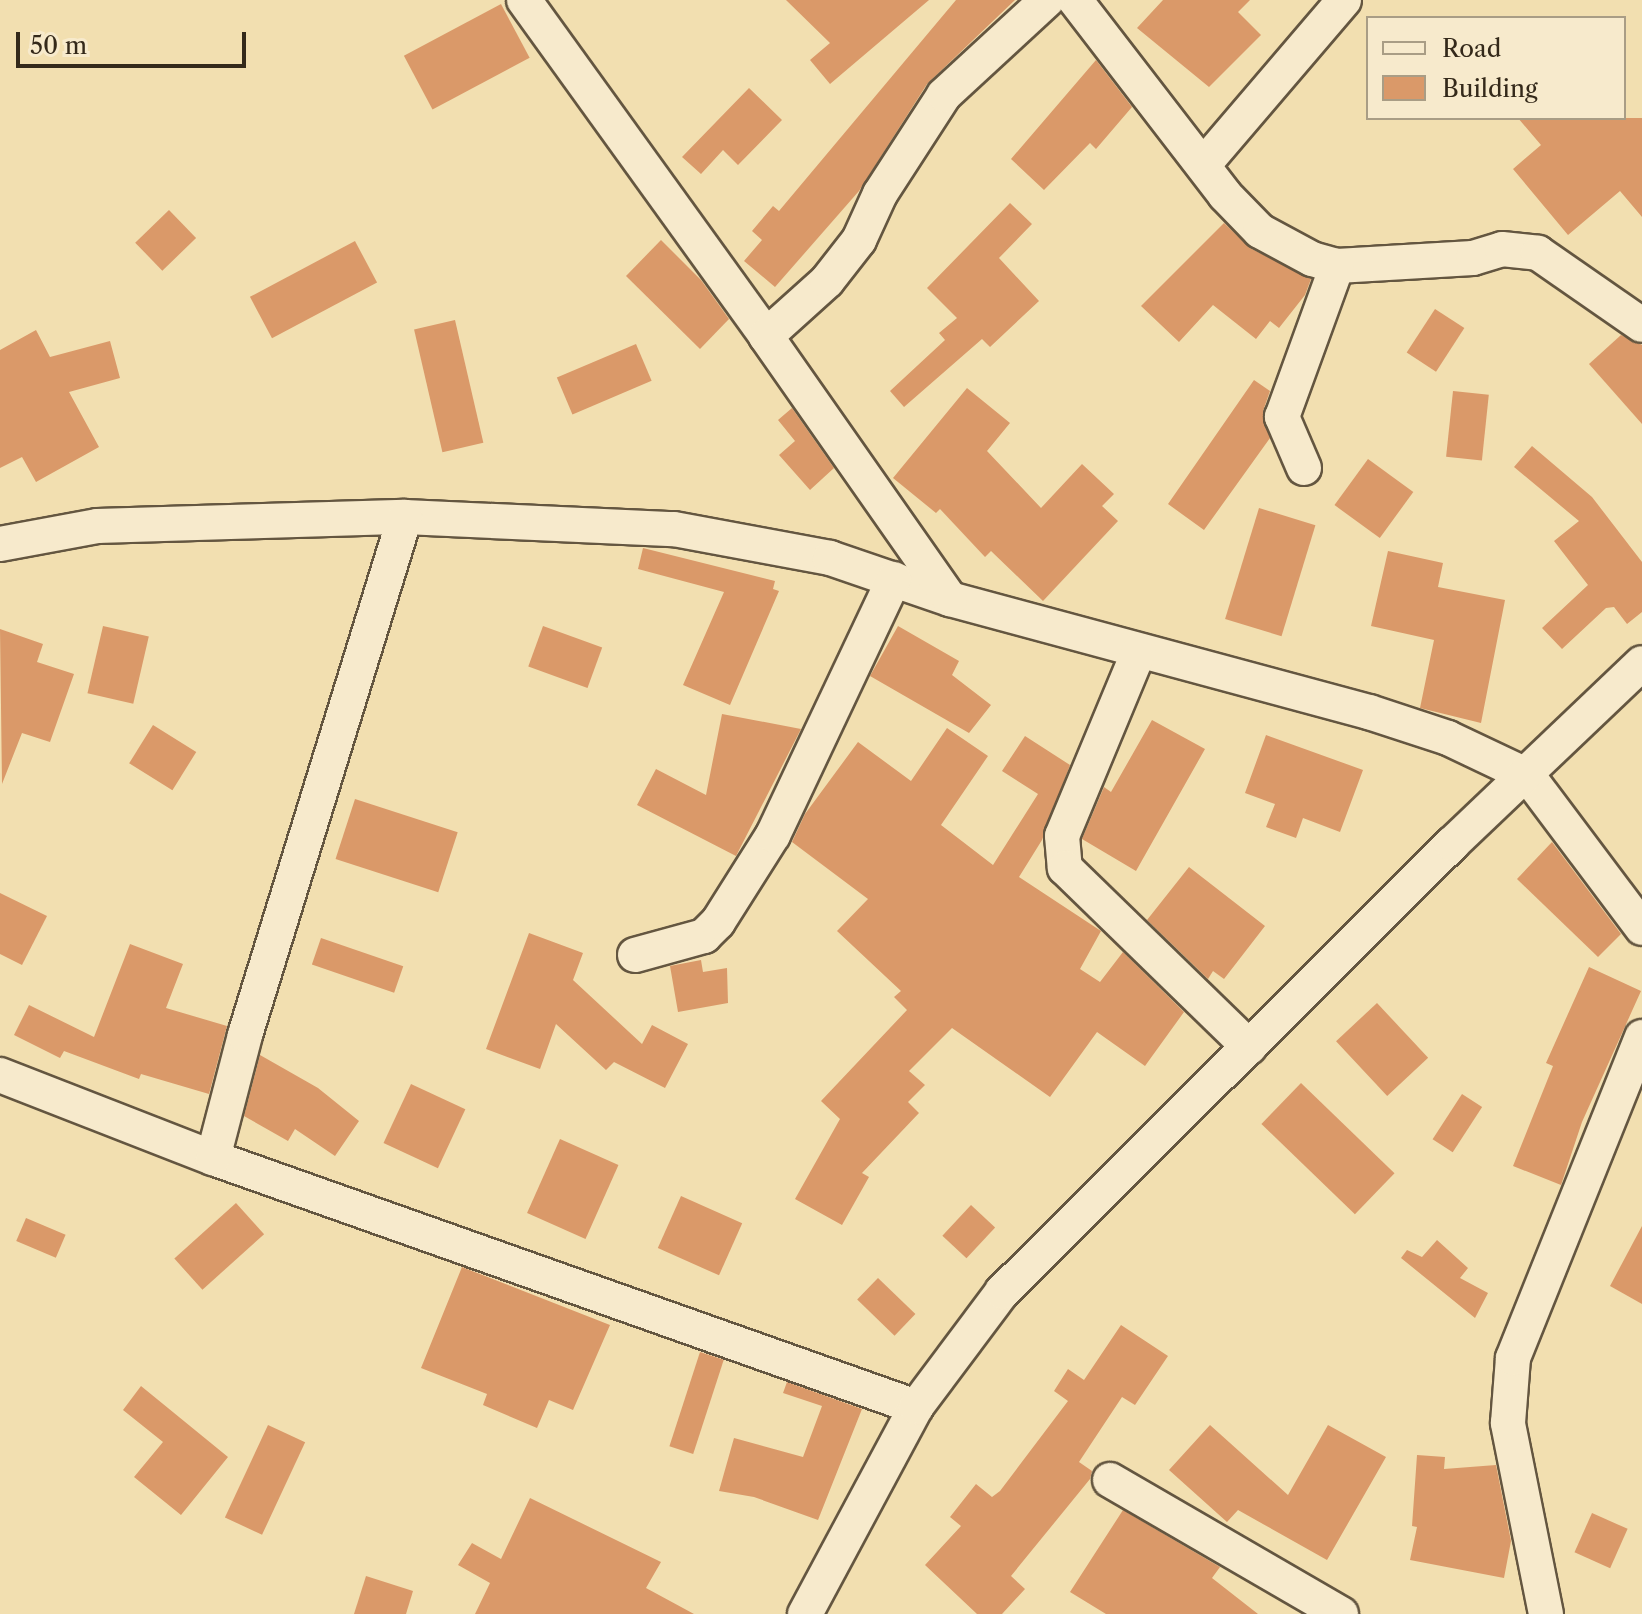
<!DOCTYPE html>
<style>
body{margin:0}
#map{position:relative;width:1642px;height:1614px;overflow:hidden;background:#f2dfb0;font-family:"Libre Caslon Text",serif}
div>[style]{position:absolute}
.building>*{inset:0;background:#da9969;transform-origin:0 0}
.roads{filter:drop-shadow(2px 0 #645640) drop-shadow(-2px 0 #645640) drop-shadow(0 2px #645640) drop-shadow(0 -2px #645640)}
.minor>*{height:34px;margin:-17px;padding:0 17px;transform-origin:17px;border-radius:17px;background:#f7eacc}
span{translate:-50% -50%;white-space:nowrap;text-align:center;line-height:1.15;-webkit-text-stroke:6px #f7eacc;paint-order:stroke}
.legend{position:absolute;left:1366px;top:16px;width:260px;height:104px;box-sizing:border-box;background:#f7eacc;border:2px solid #a99d85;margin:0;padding:10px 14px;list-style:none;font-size:24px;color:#34291a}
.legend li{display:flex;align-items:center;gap:16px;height:40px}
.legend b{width:40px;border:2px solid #a99d85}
.scale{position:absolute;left:16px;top:32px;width:230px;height:36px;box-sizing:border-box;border:4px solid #34291a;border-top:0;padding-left:10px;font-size:24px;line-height:28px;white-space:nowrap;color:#34291a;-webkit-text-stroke:6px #f7eacc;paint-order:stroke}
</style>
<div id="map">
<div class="building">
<i style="clip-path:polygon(786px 0,929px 0,830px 84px,810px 60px,830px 43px)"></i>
<i style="clip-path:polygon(956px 0,1015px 0,927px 84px,859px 191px,775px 287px,744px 261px,762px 240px,752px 231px,773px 206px,779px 211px)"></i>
<i style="clip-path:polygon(1163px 0,1250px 0,1238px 12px,1261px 35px,1209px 87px,1137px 28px)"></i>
<i style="left:501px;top:4px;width:61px;height:110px;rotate:62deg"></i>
<i style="clip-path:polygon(1096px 60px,1132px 107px,1096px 149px,1090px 143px,1044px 190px,1011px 159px)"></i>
<i style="clip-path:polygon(749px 88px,782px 120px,738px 165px,723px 150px,701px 174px,682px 157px)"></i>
<i style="clip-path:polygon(1518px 118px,1642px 118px,1642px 217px,1620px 191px,1568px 235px,1513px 169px,1541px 145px)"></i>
<i style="clip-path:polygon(1010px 203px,1032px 224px,999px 258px,1039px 301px,990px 347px,982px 339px,904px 407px,890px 391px,945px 340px,939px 333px,957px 318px,927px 288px)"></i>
<i style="left:169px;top:210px;width:39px;height:47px;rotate:46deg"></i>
<i style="clip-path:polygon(1224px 223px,1250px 248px,1311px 279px,1305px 295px,1279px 328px,1270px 321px,1256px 339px,1213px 305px,1179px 342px,1141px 306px)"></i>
<i style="clip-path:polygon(661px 240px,701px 280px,729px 319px,700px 349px,626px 276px)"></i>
<i style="left:355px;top:241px;width:47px;height:119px;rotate:62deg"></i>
<i style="left:1435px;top:309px;width:35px;height:52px;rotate:33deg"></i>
<i style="left:455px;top:320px;width:126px;height:42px;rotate:77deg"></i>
<i style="clip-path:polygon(36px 330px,50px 357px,110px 341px,120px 378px,69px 392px,99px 447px,36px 482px,22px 457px,0 468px,0 350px)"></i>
<i style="clip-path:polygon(1621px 335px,1642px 345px,1642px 424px,1589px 364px)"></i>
<i style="left:636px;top:344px;width:40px;height:86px;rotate:67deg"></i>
<i style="clip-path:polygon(1254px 380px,1270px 391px,1263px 411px,1270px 438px,1204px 530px,1168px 504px)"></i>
<i style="clip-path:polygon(967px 388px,1010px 423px,987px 451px,1041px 508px,1082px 464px,1114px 494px,1102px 506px,1118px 521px,1043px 601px,991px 551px,985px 557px,940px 509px,936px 513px,893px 478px)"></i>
<i style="left:1453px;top:391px;width:36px;height:66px;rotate:6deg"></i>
<i style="clip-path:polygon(792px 408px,834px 468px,810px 490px,779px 455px,795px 441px,778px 420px)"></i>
<i style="clip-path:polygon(1532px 446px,1592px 497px,1642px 562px,1642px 612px,1627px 624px,1614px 607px,1606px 608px,1562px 649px,1542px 628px,1588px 585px,1554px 541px,1579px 521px,1514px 467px)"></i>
<i style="left:1368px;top:459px;width:56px;height:57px;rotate:36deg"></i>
<i style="left:1259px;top:508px;width:59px;height:116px;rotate:17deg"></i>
<i style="clip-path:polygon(643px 548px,775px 581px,773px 589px,779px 591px,730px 705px,683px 685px,724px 592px,638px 569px)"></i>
<i style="clip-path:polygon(1388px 551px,1443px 563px,1438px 587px,1505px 600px,1481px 723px,1420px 708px,1434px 640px,1371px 626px)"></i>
<i style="left:103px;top:626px;width:47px;height:69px;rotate:13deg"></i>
<i style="left:543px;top:626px;width:63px;height:43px;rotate:20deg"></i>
<i style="clip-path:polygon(898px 626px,959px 661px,952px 675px,991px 705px,969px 733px,870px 676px)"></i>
<i style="clip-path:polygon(0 629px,43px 644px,37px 662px,74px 674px,50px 742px,22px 733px,2px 784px)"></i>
<i style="clip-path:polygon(722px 714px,801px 729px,736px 856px,637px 805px,656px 769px,706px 795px)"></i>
<i style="clip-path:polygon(1152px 720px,1205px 749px,1136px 871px,1082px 839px,1104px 787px,1111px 792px)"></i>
<i style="left:153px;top:725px;width:51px;height:45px;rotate:32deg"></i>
<i style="clip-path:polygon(947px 728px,988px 756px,941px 825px,993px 865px,1038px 794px,1002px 771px,1025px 736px,1070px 765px,1042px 840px,1019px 877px,1101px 931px,1080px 969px,1100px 982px,1123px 952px,1184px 1012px,1145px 1066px,1097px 1032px,1050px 1097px,952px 1028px,909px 1071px,925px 1085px,908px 1102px,919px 1113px,862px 1173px,869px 1177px,842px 1225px,795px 1199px,840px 1119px,821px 1101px,907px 1010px,894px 997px,901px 991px,837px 931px,868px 899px,792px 842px,805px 814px,858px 742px,911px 781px)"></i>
<i style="clip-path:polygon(1266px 735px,1363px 770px,1340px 832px,1303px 818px,1296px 838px,1266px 827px,1275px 804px,1245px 793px)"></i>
<i style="left:355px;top:799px;width:108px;height:63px;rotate:18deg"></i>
<i style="clip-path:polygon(1552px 842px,1621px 934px,1598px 957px,1517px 879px)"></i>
<i style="clip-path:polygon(1189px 867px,1265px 926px,1224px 979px,1213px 971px,1208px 979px,1147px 920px)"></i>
<i style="clip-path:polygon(0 893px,47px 916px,22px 965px,0 954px)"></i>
<i style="clip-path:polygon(529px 933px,583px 953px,573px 980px,642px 1044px,652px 1025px,688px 1044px,665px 1088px,614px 1062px,606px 1070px,556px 1024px,540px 1069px,486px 1049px)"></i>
<i style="left:321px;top:938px;width:87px;height:28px;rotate:19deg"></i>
<i style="clip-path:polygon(130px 944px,183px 964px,166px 1008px,227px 1026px,209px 1094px,141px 1074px,139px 1079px,64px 1051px,60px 1058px,14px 1035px,29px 1005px,94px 1037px)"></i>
<i style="clip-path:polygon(701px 960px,703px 972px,727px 968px,728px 1003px,678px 1012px,670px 966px)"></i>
<i style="clip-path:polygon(1589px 967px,1641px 991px,1582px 1122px,1561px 1185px,1513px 1166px,1553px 1066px,1546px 1063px)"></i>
<i style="left:1377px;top:1003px;width:75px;height:56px;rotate:47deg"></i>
<i style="clip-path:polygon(260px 1055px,318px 1088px,359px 1121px,335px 1156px,295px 1129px,288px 1141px,244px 1116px)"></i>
<i style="left:1301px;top:1083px;width:130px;height:57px;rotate:44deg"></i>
<i style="left:411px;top:1084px;width:60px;height:65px;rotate:25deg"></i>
<i style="left:1462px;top:1094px;width:24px;height:54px;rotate:33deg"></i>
<i style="left:560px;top:1139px;width:64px;height:81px;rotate:24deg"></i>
<i style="left:681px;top:1196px;width:67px;height:57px;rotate:24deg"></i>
<i style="left:236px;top:1203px;width:42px;height:83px;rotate:48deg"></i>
<i style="left:971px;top:1205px;width:33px;height:42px;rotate:43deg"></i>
<i style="left:26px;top:1218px;width:43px;height:25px;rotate:23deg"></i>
<i style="clip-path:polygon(1642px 1226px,1642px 1304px,1610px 1286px)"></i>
<i style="clip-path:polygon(1437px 1240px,1468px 1268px,1460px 1278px,1488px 1293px,1475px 1318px,1401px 1258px,1407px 1250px,1422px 1257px)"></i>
<i style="clip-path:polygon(462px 1267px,610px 1325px,573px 1410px,549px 1400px,537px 1428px,483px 1405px,487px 1394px,421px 1368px)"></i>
<i style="left:878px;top:1278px;width:52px;height:30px;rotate:44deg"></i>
<i style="clip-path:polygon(1121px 1325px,1168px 1356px,1135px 1405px,1122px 1397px,1079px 1462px,1092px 1471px,1090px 1479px,1011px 1576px,1025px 1589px,1002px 1614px,977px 1614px,925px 1565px,961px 1526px,950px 1517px,976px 1484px,992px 1497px,1000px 1491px,1068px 1401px,1054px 1391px,1068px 1369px,1084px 1380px)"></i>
<i style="left:700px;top:1352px;width:25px;height:99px;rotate:18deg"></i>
<i style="clip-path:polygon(787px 1382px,862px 1409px,818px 1520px,754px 1497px,719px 1491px,734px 1438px,803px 1457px,822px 1406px,783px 1393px)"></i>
<i style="clip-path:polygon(141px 1386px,228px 1457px,181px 1515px,134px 1477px,163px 1442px,123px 1410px)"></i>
<i style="left:268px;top:1425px;width:41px;height:102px;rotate:25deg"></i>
<i style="clip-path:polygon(1210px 1425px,1288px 1495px,1328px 1425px,1386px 1457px,1327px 1560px,1238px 1510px,1227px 1522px,1169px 1470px)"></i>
<i style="clip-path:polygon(1417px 1455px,1445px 1457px,1444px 1469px,1496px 1465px,1511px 1541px,1504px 1578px,1410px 1560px,1417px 1527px,1412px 1526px)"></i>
<i style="clip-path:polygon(530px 1498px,661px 1562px,646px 1588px,694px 1614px,475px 1614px,490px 1583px,458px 1565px,472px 1543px,501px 1559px)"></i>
<i style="clip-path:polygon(1123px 1510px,1220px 1567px,1212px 1578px,1258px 1614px,1106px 1614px,1070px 1592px)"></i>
<i style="left:1592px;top:1513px;width:39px;height:43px;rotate:24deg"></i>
<i style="clip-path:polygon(366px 1576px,413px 1591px,406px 1614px,354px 1614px)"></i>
</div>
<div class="roads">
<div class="minor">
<i style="left:524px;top:0;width:414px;rotate:54.2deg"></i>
<i style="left:1075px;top:0;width:246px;rotate:52.4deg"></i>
<i style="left:1225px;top:195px;width:50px;rotate:45.8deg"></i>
<i style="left:1260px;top:231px;width:59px;rotate:28.3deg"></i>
<i style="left:1312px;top:259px;width:26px;rotate:16deg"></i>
<i style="left:1337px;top:266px;width:136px;rotate:-3.4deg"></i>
<i style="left:1473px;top:258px;width:30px;rotate:-17deg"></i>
<i style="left:1502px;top:249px;width:36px;rotate:6deg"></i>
<i style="left:1538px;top:253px;width:126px;rotate:34.7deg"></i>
<i style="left:1205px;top:163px;width:214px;rotate:-49.5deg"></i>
<i style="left:1304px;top:468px;width:56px;rotate:-113.3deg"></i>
<i style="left:1282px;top:417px;width:161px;rotate:-70deg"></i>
<i style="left:0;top:544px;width:99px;rotate:-10.5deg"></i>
<i style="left:97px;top:526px;width:308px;rotate:-1.7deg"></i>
<i style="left:405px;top:517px;width:269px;rotate:2.6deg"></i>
<i style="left:674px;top:529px;width:159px;rotate:10.5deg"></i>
<i style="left:830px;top:558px;width:127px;rotate:18.9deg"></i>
<i style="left:950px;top:599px;width:434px;rotate:15.1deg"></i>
<i style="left:1369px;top:712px;width:83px;rotate:18.2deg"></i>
<i style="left:1448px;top:738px;width:89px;rotate:25.4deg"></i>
<i style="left:1528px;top:776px;width:190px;rotate:53.1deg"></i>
<i style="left:950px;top:599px;width:321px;rotate:-125deg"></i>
<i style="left:766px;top:336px;width:82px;rotate:-42deg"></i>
<i style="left:827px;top:281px;width:52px;rotate:-52deg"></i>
<i style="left:859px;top:240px;width:51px;rotate:-65.5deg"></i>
<i style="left:880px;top:194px;width:118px;rotate:-57.1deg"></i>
<i style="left:944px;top:95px;width:140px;rotate:-42.7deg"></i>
<i style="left:1139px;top:651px;width:200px;rotate:112.6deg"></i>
<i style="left:1062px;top:836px;width:32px;rotate:85deg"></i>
<i style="left:1065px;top:868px;width:257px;rotate:44.2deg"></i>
<i style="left:635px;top:955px;width:72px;rotate:-15.4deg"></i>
<i style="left:704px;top:936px;width:20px;rotate:-45deg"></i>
<i style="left:718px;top:922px;width:103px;rotate:-57.7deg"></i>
<i style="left:773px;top:835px;width:283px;rotate:-64.7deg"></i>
<i style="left:0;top:1075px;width:229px;rotate:21.3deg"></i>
<i style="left:213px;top:1158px;width:746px;rotate:19.5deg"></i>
<i style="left:213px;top:1158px;width:127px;rotate:-75.4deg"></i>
<i style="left:245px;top:1035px;width:542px;rotate:-72.84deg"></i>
<i style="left:1110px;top:1480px;width:267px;rotate:30.1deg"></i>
<i style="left:805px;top:1614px;width:235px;rotate:-61.8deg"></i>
<i style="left:916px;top:1407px;width:144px;rotate:-53.2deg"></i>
<i style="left:1002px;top:1292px;width:635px;rotate:-44.87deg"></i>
<i style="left:1452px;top:844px;width:262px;rotate:-43.6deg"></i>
<i style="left:1546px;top:1614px;width:195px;rotate:-101.3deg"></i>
<i style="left:1508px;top:1423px;width:65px;rotate:-85.6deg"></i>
<i style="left:1513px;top:1358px;width:346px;rotate:-68.1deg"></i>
</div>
</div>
<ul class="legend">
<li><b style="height:10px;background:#f7eacc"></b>Road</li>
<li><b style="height:22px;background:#da9969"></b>Building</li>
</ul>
<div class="scale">50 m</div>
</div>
